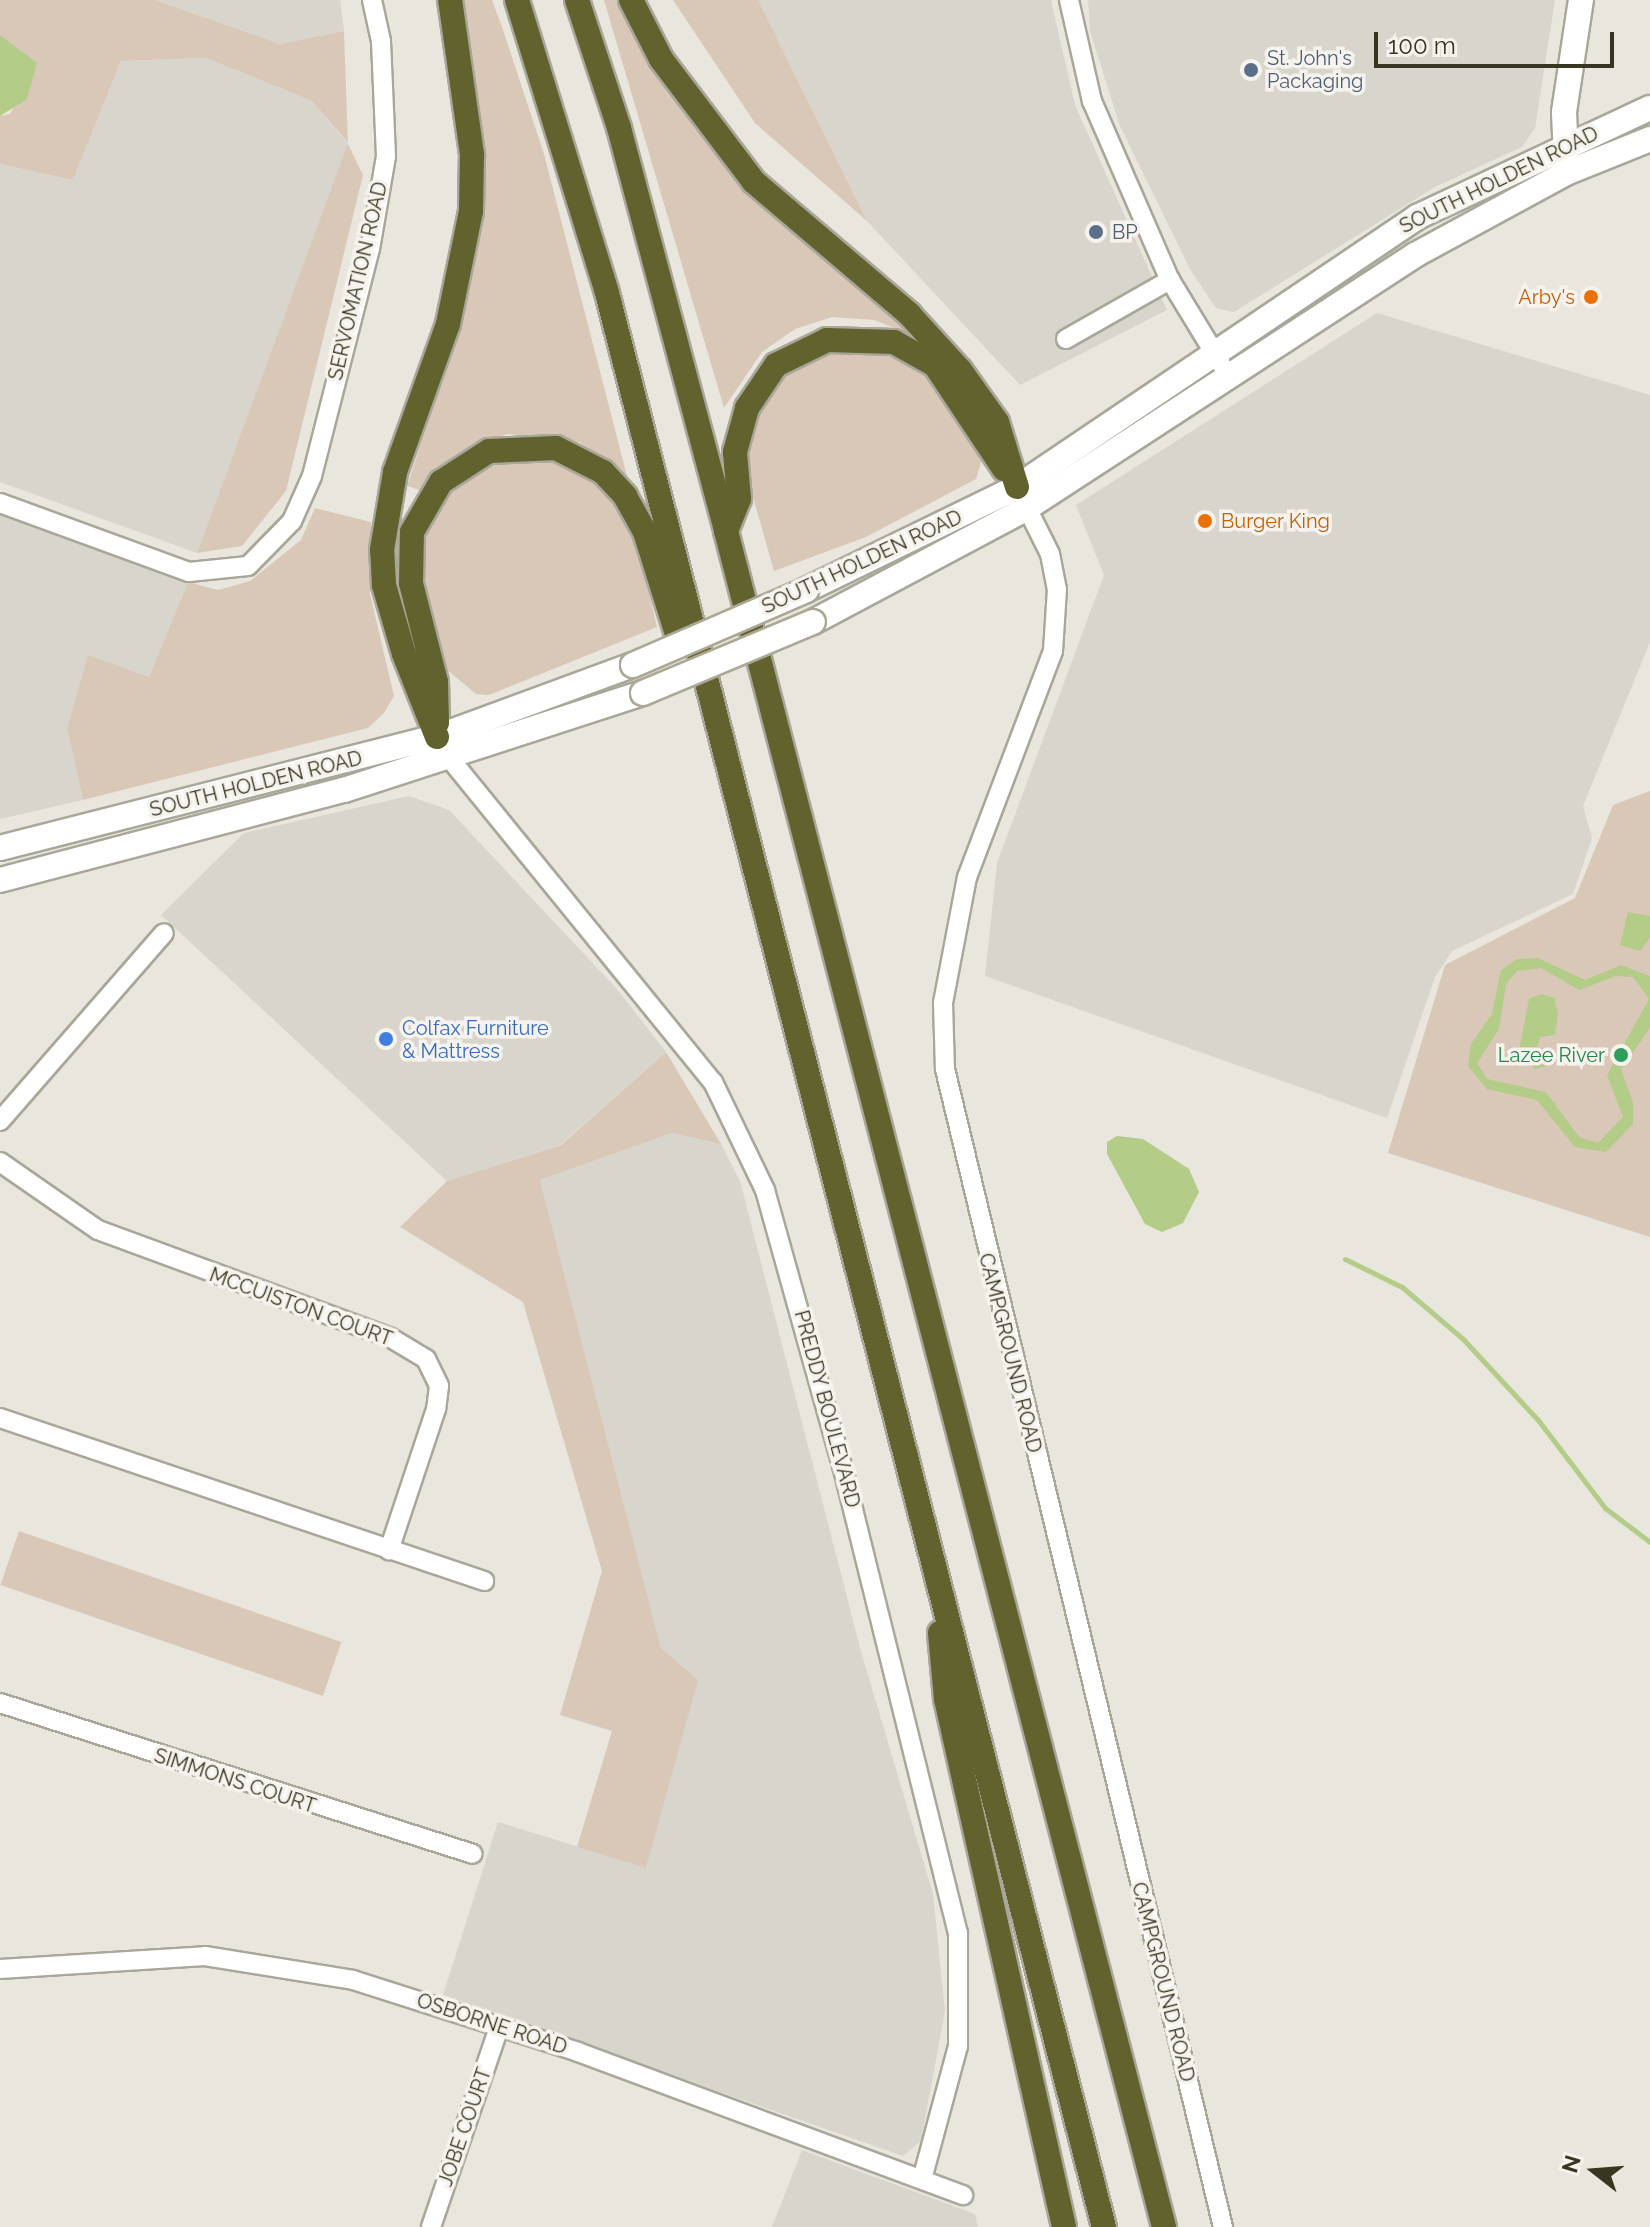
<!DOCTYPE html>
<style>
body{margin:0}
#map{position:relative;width:1650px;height:2227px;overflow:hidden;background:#e9e6de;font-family:Raleway,sans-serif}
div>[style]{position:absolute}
.built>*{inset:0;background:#d8d5cc}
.green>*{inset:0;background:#d9c8b7;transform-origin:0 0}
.water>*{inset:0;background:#b3cc87}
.stream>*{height:5px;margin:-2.5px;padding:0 2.5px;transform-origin:2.5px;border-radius:2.5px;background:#b3cc87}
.roads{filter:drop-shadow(2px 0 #a9a79a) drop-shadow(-2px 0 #a9a79a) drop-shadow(0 2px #a9a79a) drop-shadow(0 -2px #a9a79a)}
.street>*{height:18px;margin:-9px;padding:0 9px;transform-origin:9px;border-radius:9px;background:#fff}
.secondary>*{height:24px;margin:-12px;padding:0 12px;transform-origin:12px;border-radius:12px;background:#fff}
.highway>*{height:24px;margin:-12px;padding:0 12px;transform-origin:12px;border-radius:12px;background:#61622e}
.bridges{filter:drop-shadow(2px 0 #aba895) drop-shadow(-2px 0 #aba895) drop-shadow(0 2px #aba895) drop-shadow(0 -2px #aba895)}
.secondary-bridge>*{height:24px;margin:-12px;padding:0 12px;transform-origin:12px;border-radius:12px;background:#fff}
.dots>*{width:22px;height:22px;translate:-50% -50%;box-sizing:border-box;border:4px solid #f6f3ee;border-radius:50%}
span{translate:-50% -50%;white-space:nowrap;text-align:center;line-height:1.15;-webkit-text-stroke:7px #f6f3ee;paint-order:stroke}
.service-label{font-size:20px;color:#4e5e75}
.left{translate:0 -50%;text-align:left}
.street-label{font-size:20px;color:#373620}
.food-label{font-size:20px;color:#c56008}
.right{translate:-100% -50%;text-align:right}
.shop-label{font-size:20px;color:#366cbe}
.leisure-label{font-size:20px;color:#27864d}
.north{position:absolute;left:1554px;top:2131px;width:80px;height:80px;-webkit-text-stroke:6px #f6f3ee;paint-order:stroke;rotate:287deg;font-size:22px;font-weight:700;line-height:32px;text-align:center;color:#373620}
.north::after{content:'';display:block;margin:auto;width:28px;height:36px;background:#373620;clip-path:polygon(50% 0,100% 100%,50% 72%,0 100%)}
.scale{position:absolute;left:1374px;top:32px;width:240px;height:36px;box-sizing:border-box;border:4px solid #373620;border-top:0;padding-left:10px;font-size:24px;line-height:28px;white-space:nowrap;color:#373620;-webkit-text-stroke:6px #f6f3ee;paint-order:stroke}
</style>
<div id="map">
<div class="built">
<i style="clip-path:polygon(155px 0,340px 0,344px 31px,280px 44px)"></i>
<i style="clip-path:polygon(758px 0,1051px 0,1075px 105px,1167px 310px,1020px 385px,867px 221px)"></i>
<i style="clip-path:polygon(1088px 0,1555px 0,1535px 128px,1522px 147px,1435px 187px,1234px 312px,1216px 308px,1191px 271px,1120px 126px,1090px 31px)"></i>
<i style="clip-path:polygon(206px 58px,312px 101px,348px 144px,197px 553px,0 482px,0 164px,73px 180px,121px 61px)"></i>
<i style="clip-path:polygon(1377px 313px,1650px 395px,1650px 642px,1583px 806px,1592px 838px,1573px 894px,1452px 951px,1435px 977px,1387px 1118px,985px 976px,997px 863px,1104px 575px,1076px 505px)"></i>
<i style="clip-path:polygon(0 514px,188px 582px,149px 677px,88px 656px,67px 728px,83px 800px,0 819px)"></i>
<i style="clip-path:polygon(409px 796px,449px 810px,616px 988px,666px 1052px,560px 1145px,447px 1181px,161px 915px,244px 833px)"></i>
<i style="clip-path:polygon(672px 1133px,721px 1144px,740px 1181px,860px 1648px,933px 1894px,945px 2011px,921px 2141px,903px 2156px,443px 1995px,498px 1822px,647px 1868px,661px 1648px,540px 1180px)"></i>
<i style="clip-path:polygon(802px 2150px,975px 2214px,978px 2227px,772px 2227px)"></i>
</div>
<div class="green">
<i style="clip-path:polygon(0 0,155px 0,280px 44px,344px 31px,348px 144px,363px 175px,286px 491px,242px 546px,197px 553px,348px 143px,312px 101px,206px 58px,121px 61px,73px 180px,0 164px,0 116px,10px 114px,37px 64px,0 35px)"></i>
<i style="clip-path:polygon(462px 0,492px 0,502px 27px,544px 154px,629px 484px,579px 442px,508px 434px,471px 445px,420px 490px,407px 486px,457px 334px,482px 158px)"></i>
<i style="clip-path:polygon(604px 0,620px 0,665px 82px,911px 328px,907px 333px,874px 320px,832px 317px,795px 329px,762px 352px,724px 408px)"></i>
<i style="clip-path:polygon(673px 0,758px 0,867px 221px,755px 123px)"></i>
<i style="clip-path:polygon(865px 345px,899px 355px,929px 375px,982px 459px,976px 479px,866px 537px,774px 571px,745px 469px,749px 434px,766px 392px,794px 364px,827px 347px)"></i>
<i style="clip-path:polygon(499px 457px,564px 459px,591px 475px,632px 519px,657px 627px,489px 695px,476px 694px,446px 669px,420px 571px,424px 536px,443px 493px)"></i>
<i style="clip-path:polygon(315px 508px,371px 522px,370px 594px,394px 696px,384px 713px,368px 728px,83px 800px,67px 728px,88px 655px,149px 677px,188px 582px,218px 590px,250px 581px,301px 540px)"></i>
<i style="clip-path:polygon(1650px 791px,1650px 1237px,1388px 1153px,1445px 965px,1575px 898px,1613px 805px)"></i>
<i style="clip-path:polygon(666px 1052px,721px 1144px,672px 1133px,540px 1180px,661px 1648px,698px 1680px,646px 1868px,577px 1847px,612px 1731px,560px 1715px,602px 1571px,523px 1302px,400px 1227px,447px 1181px,561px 1145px)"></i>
<i style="left:19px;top:1531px;width:341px;height:57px;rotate:19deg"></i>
</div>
<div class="water">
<i style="clip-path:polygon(0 35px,37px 63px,27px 99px,0 116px)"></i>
<i style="clip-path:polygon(1628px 912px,1650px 916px,1650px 938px,1640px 951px,1620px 945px)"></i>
<i style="clip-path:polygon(evenodd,1538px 958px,1585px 980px,1621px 965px,1650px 976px,1650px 1028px,1621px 1069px,1633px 1103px,1633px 1124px,1606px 1152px,1575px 1147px,1537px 1100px,1487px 1089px,1468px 1066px,1471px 1044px,1492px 1014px,1501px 970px,1517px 959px,1538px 958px,1541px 968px,1579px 990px,1616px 976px,1633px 977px,1649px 999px,1607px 1075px,1623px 1117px,1598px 1143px,1579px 1137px,1546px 1092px,1487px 1079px,1477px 1063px,1499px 1029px,1506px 984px,1517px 971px,1541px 968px)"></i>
<i style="clip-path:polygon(1541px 994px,1554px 998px,1558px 1013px,1555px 1035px,1540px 1037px,1537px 1049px,1553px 1064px,1535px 1069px,1519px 1051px,1529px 999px)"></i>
<i style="clip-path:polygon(1117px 1136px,1143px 1139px,1189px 1169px,1199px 1192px,1183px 1223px,1162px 1232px,1145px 1224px,1107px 1154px,1107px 1142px)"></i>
</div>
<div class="stream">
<i style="left:1345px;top:1259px;width:64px;rotate:26.2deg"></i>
<i style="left:1402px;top:1287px;width:80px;rotate:40.4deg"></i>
<i style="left:1463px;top:1339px;width:110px;rotate:47.2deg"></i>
<i style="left:1538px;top:1420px;width:111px;rotate:52.7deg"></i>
<i style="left:1605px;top:1508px;width:56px;rotate:37.1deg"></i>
</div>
<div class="roads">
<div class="street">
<i style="left:1069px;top:0;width:104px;rotate:77.2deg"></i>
<i style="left:1092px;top:101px;width:195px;rotate:66.5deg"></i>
<i style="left:1170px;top:280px;width:98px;rotate:58.7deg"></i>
<i style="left:1066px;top:339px;width:120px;rotate:-29.6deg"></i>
<i style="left:0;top:503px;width:201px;rotate:20.1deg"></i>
<i style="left:189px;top:572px;width:59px;rotate:-5.8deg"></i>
<i style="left:248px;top:566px;width:63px;rotate:-45.6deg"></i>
<i style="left:292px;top:521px;width:49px;rotate:-66deg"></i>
<i style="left:312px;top:476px;width:234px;rotate:-75.7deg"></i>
<i style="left:370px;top:249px;width:94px;rotate:-80.2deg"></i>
<i style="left:386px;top:156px;width:115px;rotate:-92.5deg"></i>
<i style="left:381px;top:41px;width:42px;rotate:-102.4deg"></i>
<i style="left:1027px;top:508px;width:51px;rotate:63.4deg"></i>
<i style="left:1050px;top:554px;width:36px;rotate:79deg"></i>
<i style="left:1057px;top:589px;width:62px;rotate:93.7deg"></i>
<i style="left:1053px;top:651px;width:242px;rotate:110.8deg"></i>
<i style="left:967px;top:877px;width:128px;rotate:100.8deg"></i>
<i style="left:943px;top:1003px;width:66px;rotate:88.3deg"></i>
<i style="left:945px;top:1069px;width:1191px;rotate:76.5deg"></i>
<i style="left:442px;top:749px;width:429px;rotate:50.9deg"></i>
<i style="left:713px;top:1082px;width:120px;rotate:64.3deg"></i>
<i style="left:765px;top:1190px;width:302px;rotate:74.4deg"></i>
<i style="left:846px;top:1481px;width:466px;rotate:76.1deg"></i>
<i style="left:958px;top:1933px;width:113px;rotate:90deg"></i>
<i style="left:958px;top:2046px;width:138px;rotate:105.1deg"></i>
<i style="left:0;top:1121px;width:249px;rotate:-48.9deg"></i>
<i style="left:0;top:1162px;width:119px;rotate:34.8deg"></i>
<i style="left:98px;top:1230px;width:312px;rotate:20.2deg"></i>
<i style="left:391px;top:1338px;width:41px;rotate:31deg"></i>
<i style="left:426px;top:1359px;width:30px;rotate:64deg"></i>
<i style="left:439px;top:1386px;width:23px;rotate:97deg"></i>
<i style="left:436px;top:1409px;width:149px;rotate:108.4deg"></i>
<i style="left:0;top:1418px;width:511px;rotate:18.61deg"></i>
<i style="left:0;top:1703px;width:496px;rotate:17.7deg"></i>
<i style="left:0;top:1969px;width:205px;rotate:-3.6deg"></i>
<i style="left:205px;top:1956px;width:150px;rotate:9.2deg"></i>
<i style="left:353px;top:1980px;width:236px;rotate:17.7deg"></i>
<i style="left:578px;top:2052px;width:411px;rotate:20.4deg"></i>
<i style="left:431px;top:2227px;width:211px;rotate:-71.2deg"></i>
</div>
<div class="secondary">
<i style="left:1566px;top:158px;width:46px;rotate:-92.5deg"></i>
<i style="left:1564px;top:112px;width:113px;rotate:-81.4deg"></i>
<i style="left:806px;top:590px;width:235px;rotate:-26deg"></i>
<i style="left:1017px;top:487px;width:483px;rotate:-34deg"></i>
<i style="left:1417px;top:217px;width:257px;rotate:-25.1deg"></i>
<i style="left:813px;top:622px;width:242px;rotate:-28deg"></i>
<i style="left:1027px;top:508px;width:463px;rotate:-33.1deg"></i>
<i style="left:1415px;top:255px;width:172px;rotate:-28.5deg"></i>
<i style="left:1566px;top:173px;width:91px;rotate:-22deg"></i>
<i style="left:0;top:848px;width:451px;rotate:-14.3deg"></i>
<i style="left:437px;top:737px;width:209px;rotate:-20.2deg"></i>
<i style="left:0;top:880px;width:356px;rotate:-14.7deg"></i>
<i style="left:344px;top:790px;width:314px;rotate:-18deg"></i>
</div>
<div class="highway">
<i style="left:517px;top:0;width:307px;rotate:72.9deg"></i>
<i style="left:607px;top:293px;width:1997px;rotate:75.59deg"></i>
<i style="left:577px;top:0;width:135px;rotate:71.8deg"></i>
<i style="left:619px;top:128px;width:417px;rotate:75.1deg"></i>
<i style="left:726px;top:531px;width:1752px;rotate:75.52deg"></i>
<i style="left:631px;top:0;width:66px;rotate:63deg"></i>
<i style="left:661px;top:59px;width:154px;rotate:52.9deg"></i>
<i style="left:754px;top:182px;width:204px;rotate:40.4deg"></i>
<i style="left:909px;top:314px;width:76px;rotate:47.7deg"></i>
<i style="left:960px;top:370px;width:64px;rotate:54.6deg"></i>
<i style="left:997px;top:422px;width:68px;rotate:72.9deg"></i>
<i style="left:726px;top:531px;width:35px;rotate:-68deg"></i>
<i style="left:739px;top:499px;width:47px;rotate:-94.9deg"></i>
<i style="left:735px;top:452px;width:46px;rotate:-74.7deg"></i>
<i style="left:747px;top:408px;width:52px;rotate:-56deg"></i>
<i style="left:776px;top:365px;width:57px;rotate:-26.1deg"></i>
<i style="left:827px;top:340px;width:67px;rotate:1.7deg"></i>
<i style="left:894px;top:342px;width:47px;rotate:29.3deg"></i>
<i style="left:935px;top:365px;width:125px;rotate:56.4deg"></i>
<i style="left:437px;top:723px;width:41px;rotate:-91.4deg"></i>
<i style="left:436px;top:682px;width:102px;rotate:-104.2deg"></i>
<i style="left:411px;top:583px;width:51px;rotate:-88.9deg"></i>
<i style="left:412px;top:532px;width:58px;rotate:-59.9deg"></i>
<i style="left:441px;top:482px;width:57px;rotate:-32.9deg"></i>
<i style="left:489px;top:451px;width:67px;rotate:-2.6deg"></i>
<i style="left:556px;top:448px;width:53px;rotate:27.1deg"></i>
<i style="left:603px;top:472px;width:33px;rotate:47deg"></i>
<i style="left:625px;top:496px;width:41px;rotate:60.9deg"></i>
<i style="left:645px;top:532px;width:104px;rotate:72.6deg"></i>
<i style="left:437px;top:737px;width:89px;rotate:-111.7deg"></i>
<i style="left:404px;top:654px;width:72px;rotate:-106.2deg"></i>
<i style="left:384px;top:585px;width:35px;rotate:-93deg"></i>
<i style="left:382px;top:550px;width:79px;rotate:-80.5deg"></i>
<i style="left:395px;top:472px;width:157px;rotate:-70.3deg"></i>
<i style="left:448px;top:324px;width:115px;rotate:-78.5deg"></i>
<i style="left:471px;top:211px;width:57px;rotate:-89deg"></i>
<i style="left:472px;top:154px;width:156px;rotate:-98.1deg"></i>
<i style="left:940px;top:1633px;width:66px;rotate:84.8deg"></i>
<i style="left:946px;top:1699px;width:541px;rotate:77.4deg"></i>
</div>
</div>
<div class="bridges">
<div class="secondary-bridge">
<i style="left:633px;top:665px;width:189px;rotate:-23.4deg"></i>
<i style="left:643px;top:693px;width:184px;rotate:-22.7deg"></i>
</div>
</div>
<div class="dots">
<i style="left:1251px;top:70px;background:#5c6f8a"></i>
<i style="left:1096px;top:232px;background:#5c6f8a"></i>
<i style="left:1591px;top:297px;background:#e8710a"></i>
<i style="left:1205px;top:521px;background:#e8710a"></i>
<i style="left:386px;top:1039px;background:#3f7fe0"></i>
<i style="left:1621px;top:1055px;background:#2e9e5b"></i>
</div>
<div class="service-label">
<span class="left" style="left:1267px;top:70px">St. John's<br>Packaging</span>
<span class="left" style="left:1112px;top:232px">BP</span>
</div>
<div class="street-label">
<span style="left:1499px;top:180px;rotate:-26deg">SOUTH HOLDEN ROAD</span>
<span style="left:358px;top:281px;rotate:-77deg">SERVOMATION ROAD</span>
<span style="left:862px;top:562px;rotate:-25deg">SOUTH HOLDEN ROAD</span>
<span style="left:256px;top:784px;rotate:-14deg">SOUTH HOLDEN ROAD</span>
<span style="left:301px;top:1307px;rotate:20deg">MCCUISTON COURT</span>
<span style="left:1010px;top:1353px;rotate:76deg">CAMPGROUND ROAD</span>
<span style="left:827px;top:1409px;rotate:75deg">PREDDY BOULEVARD</span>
<span style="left:235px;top:1781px;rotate:18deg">SIMMONS COURT</span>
<span style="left:1163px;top:1982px;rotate:76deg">CAMPGROUND ROAD</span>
<span style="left:492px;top:2024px;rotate:18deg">OSBORNE ROAD</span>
<span style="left:465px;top:2127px;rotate:-71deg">JOBE COURT</span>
</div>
<div class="food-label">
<span class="right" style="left:1575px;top:297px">Arby's</span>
<span class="left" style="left:1221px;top:521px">Burger King</span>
</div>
<div class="shop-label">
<span class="left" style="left:402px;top:1040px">Colfax Furniture<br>&amp; Mattress</span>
</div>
<div class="leisure-label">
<span class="right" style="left:1605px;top:1055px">Lazee River</span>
</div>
<div class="north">N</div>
<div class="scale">100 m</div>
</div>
